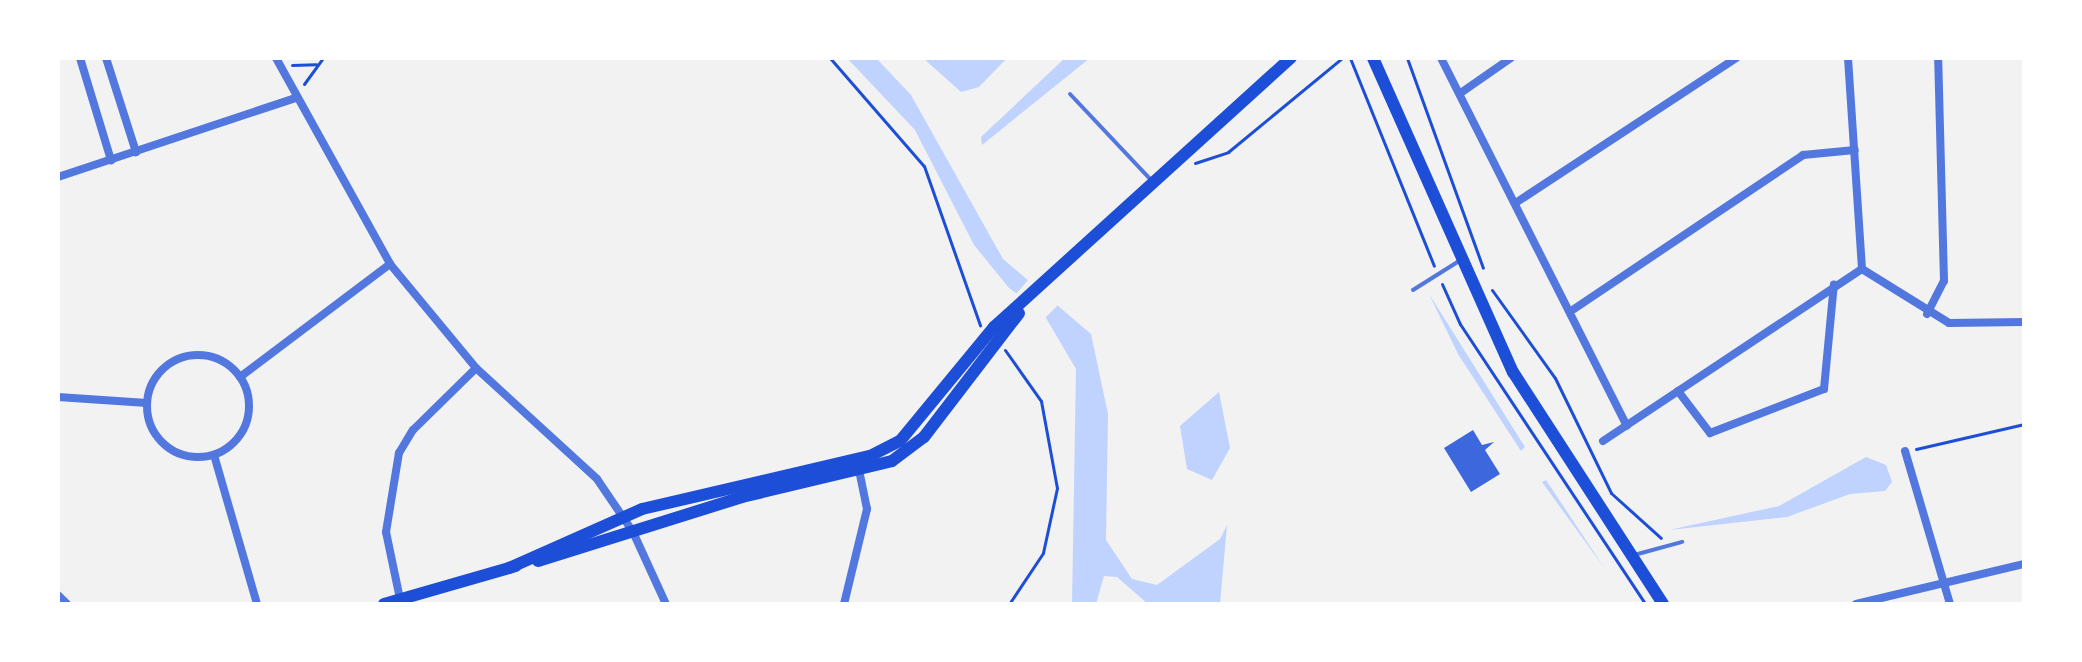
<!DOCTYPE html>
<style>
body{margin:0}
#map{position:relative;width:2082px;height:662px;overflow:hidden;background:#f2f2f2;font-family:Jost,sans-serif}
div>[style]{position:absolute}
.water>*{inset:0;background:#bfd3fe}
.pier>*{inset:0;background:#f2f2f2}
.building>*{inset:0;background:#3d67dc}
.path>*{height:3px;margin:-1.5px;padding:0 1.5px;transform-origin:1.5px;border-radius:1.5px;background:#1d4ed8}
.service>*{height:4px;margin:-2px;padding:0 2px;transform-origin:2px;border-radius:2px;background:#5277de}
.minor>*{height:8px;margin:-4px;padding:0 4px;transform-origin:4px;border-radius:4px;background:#5277de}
.minor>.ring{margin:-4px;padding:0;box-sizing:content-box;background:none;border:8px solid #5277de;border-radius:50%}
.secondary>*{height:12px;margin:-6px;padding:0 6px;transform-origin:6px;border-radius:6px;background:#1d4ed8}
span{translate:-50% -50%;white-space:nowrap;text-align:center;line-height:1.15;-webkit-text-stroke:6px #fff;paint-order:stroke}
.frame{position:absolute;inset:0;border:60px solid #fff;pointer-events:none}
</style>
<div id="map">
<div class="water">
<i style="clip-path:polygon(847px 58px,876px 58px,911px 95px,1003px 259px,1091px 334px,1108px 414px,1106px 540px,1132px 579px,1157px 585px,1220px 539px,1227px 525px,1220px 604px,1148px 604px,1117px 577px,1104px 576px,1096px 604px,1072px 604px,1076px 369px,1043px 313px,1009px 288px,974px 245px,915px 130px)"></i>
<i style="clip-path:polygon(923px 58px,1007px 58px,979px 87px,961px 92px)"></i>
<i style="clip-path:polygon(1065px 58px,1090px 58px,982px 145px,981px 137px)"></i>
<i style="clip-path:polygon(1429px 294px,1525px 447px,1521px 451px,1458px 354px)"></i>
<i style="clip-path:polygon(1219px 392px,1230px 448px,1212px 480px,1187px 469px,1180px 426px)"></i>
<i style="clip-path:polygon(1866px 457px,1886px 465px,1892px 482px,1885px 491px,1850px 494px,1787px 517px,1669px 530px,1779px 506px)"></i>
<i style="clip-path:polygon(1546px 480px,1605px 569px,1542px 482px)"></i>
</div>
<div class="pier">
<i style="clip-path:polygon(1028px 280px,1062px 301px,1044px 319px,1016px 294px)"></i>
</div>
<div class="building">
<i style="clip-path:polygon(1473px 430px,1482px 445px,1494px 442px,1485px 450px,1500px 474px,1471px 492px,1444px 448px)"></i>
</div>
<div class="path">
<i style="left:830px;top:58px;width:143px;rotate:49deg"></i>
<i style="left:924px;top:166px;width:169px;rotate:70.6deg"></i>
<i style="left:1350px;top:58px;width:224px;rotate:68deg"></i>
<i style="left:1407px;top:58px;width:223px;rotate:70.1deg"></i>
<i style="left:292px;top:65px;width:24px;rotate:-2deg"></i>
<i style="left:304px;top:84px;width:32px;rotate:-54deg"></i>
<i style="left:1195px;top:163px;width:35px;rotate:-18deg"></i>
<i style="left:1228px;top:152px;width:148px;rotate:-39.5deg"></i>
<i style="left:1442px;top:284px;width:44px;rotate:65.8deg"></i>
<i style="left:1460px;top:324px;width:336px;rotate:56.5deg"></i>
<i style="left:1492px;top:290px;width:108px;rotate:54.4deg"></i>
<i style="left:1555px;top:378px;width:128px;rotate:64deg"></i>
<i style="left:1611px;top:493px;width:67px;rotate:42deg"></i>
<i style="left:1005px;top:350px;width:62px;rotate:54.8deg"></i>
<i style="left:1041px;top:401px;width:88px;rotate:79.6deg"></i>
<i style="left:1057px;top:488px;width:66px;rotate:102.2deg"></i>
<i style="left:1043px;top:553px;width:61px;rotate:123.7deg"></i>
<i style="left:1916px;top:449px;width:111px;rotate:-13deg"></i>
</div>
<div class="service">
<i style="left:1070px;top:94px;width:118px;rotate:46.7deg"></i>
<i style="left:1413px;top:290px;width:54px;rotate:-32.2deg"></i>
<i style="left:1634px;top:555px;width:50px;rotate:-15.2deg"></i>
</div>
<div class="minor">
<i style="left:80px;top:58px;width:107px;rotate:73.1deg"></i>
<i style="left:106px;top:58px;width:99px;rotate:72.3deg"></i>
<i style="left:276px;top:58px;width:235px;rotate:61deg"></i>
<i style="left:390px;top:264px;width:135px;rotate:50.4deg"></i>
<i style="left:476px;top:368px;width:164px;rotate:42.5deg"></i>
<i style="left:597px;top:479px;width:64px;rotate:55.8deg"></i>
<i style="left:633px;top:532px;width:79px;rotate:65.4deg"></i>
<i style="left:1441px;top:58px;width:412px;rotate:63.2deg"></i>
<i style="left:1848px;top:58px;width:211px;rotate:86.2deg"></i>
<i style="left:1462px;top:92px;width:60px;rotate:-34.8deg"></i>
<i style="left:58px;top:177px;width:250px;rotate:-18.4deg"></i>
<i style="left:1517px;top:202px;width:262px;rotate:-33.3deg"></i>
<i style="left:1574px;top:309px;width:276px;rotate:-33.9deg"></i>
<i style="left:1803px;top:155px;width:52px;rotate:-5.5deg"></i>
<i style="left:1927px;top:314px;width:37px;rotate:-63deg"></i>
<i style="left:1944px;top:281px;width:223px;rotate:-91.5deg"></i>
<i class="ring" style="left:147px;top:355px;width:94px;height:94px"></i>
<i style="left:240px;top:377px;width:188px;rotate:-37deg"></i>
<i style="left:1678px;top:391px;width:53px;rotate:52.7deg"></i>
<i style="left:1710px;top:433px;width:122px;rotate:-21.1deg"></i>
<i style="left:1824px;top:389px;width:105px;rotate:-84.6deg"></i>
<i style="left:58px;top:397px;width:89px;rotate:3.9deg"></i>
<i style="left:1603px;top:441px;width:311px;rotate:-33.6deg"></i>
<i style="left:1862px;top:269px;width:102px;rotate:31.8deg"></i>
<i style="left:1949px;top:323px;width:75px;rotate:-0.8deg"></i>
<i style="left:1905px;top:451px;width:159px;rotate:73.6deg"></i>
<i style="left:214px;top:455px;width:155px;rotate:73.9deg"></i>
<i style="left:58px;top:595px;width:13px;rotate:45deg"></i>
<i style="left:400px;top:599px;width:68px;rotate:-101.8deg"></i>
<i style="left:386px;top:532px;width:80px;rotate:-80.7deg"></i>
<i style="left:399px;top:453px;width:27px;rotate:-59deg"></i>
<i style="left:413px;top:430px;width:88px;rotate:-44.5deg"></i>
<i style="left:844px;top:604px;width:98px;rotate:-76.4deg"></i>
<i style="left:867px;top:509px;width:45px;rotate:-101.6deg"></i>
<i style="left:1856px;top:604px;width:173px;rotate:-13.4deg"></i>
</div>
<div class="secondary">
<i style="left:1373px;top:58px;width:344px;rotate:66deg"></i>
<i style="left:1513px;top:372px;width:276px;rotate:57.1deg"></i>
<i style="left:538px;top:561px;width:214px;rotate:-17.4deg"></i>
<i style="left:742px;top:497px;width:154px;rotate:-13.5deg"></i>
<i style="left:892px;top:461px;width:40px;rotate:-37deg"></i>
<i style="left:924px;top:437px;width:156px;rotate:-52.5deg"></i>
<i style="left:509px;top:568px;width:145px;rotate:-23.9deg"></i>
<i style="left:642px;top:509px;width:234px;rotate:-13.1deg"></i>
<i style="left:870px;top:456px;width:34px;rotate:-27deg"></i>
<i style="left:900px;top:441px;width:148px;rotate:-50.5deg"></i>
<i style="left:994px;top:327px;width:401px;rotate:-42.2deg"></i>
<i style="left:384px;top:604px;width:137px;rotate:-16.1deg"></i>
</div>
<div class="frame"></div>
</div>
